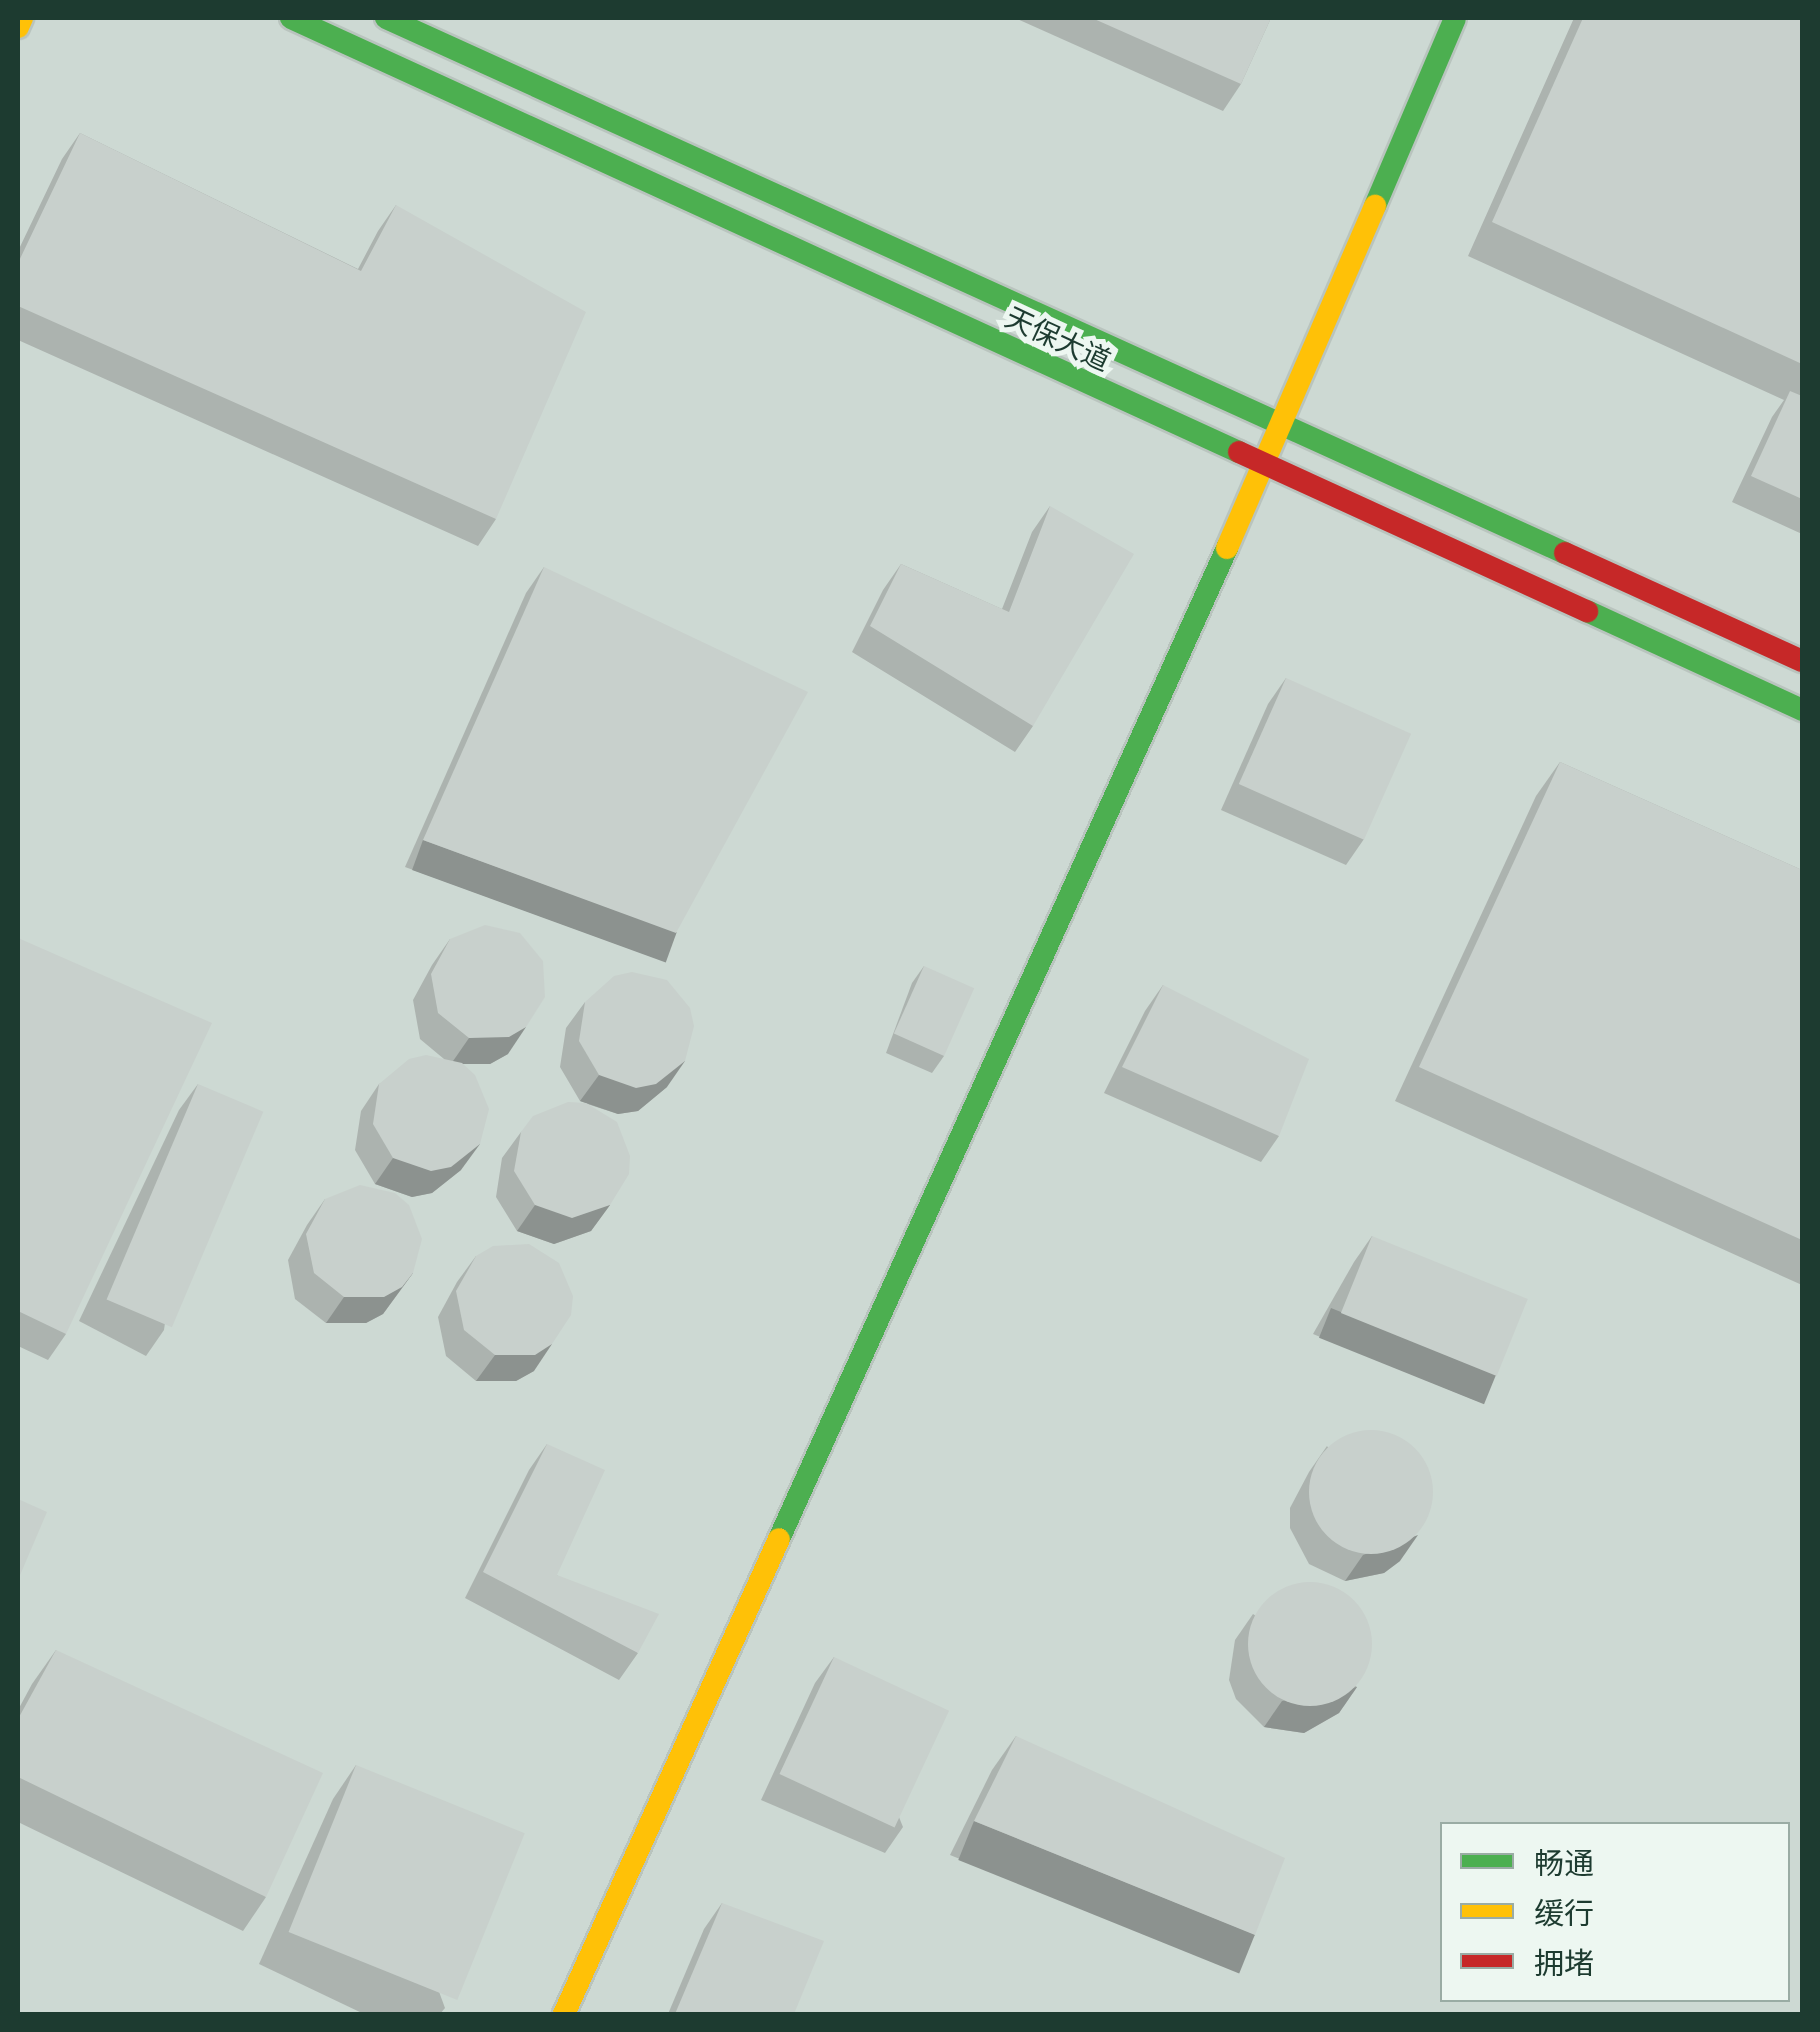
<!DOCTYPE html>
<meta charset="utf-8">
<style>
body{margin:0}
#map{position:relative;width:1820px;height:2032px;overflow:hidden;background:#e0e7e3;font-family:Mulish,"Noto Sans SC",sans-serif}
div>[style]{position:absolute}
.built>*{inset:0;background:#cdd9d3}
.roads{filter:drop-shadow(2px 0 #b9c4be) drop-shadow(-2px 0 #b9c4be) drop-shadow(0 2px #b9c4be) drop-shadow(0 -2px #b9c4be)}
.fast>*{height:22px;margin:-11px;padding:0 11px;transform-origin:11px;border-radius:11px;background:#4caf50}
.slow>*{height:22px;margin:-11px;padding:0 11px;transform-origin:11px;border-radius:11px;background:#ffc107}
.jam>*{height:22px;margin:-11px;padding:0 11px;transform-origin:11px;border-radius:11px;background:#c62828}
.wall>*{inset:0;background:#acb3af}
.shaded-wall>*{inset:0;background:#8c928f;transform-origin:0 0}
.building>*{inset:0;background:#c8d0cc;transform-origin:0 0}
.round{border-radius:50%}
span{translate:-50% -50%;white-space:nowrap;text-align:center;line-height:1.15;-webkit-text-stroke:10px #edf7f1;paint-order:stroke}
.street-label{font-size:28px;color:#1d3b30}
.frame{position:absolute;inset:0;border:20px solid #1d3b30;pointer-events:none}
.legend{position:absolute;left:1440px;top:1822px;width:350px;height:180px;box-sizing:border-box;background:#edf7f1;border:2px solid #9aaca4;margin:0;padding:12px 18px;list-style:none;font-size:30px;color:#1d3b30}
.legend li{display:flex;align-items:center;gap:20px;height:50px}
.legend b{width:50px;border:2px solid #9aaca4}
</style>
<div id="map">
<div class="built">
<i style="clip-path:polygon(evenodd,18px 18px,1802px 18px,1802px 2014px,18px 2014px,18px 18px,1442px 1824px,1788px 1824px,1788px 2000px,1442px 2000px,1442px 1824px)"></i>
</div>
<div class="roads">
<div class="fast">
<i style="left:291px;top:18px;width:1043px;rotate:24.6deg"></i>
<i style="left:386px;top:18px;width:1295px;rotate:24.41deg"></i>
<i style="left:1375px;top:206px;width:204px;rotate:-66.9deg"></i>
<i style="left:1587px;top:611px;width:237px;rotate:24.7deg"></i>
<i style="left:779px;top:1539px;width:1088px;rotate:-65.67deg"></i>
</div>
<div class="slow">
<i style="left:18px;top:27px;width:10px;rotate:-66deg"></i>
<i style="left:1227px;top:548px;width:373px;rotate:-66.6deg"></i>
<i style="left:564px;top:2014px;width:521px;rotate:-65.65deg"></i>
</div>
<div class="jam">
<i style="left:1239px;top:452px;width:383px;rotate:24.6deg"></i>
<i style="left:1565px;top:553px;width:260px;rotate:24.5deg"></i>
</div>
</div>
<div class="wall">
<i style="clip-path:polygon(1015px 18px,1271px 18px,1241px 84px,1223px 111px)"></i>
<i style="clip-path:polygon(1574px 18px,1802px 18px,1802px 534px,1732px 502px,1772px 417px,1784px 400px,1468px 256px)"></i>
<i style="clip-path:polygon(80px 133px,358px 269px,378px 231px,396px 205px,496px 519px,478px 546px,18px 340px,18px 251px,62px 159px)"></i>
<i style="clip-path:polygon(1050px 506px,1033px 726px,1015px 752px,852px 652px,883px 590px,901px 564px,1002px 609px,1032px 532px)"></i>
<i style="clip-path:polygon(544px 567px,676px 933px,658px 959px,405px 867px,526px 593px)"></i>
<i style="clip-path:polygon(1286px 678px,1364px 839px,1346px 865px,1221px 810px,1268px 704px)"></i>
<i style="clip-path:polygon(1560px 762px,1802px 870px,1802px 1285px,1395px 1101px,1536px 796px)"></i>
<i style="clip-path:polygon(18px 938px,66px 1334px,48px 1360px,18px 1346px)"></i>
<i style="clip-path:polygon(450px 939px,508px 1054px,490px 1064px,462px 1064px,461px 1170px,432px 1193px,412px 1197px,375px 1184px,355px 1150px,361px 1111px,379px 1084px,444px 1059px,420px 1039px,413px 1000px,432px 965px)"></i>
<i style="clip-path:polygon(924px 966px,944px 1056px,932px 1073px,886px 1053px,912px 983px)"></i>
<i style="clip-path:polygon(1163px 985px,1279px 1136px,1261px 1162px,1104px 1093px,1145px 1011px)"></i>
<i style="clip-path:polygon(585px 1002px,667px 1087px,638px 1111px,618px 1114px,587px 1104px,610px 1205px,591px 1231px,554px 1244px,517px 1231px,496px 1197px,502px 1158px,521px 1132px,585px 1103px,580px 1101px,560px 1067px,566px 1028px)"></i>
<i style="clip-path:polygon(198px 1084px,164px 1330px,146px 1356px,79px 1321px,179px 1110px)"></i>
<i style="clip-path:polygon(325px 1199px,413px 1273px,383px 1314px,366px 1323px,326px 1323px,295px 1299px,288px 1260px,307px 1225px)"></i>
<i style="clip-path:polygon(1372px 1236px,1496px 1375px,1477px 1401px,1313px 1334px,1354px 1262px)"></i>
<i style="clip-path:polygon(476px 1256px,534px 1371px,516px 1381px,476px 1381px,446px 1356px,438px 1317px,457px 1282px)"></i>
<i style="clip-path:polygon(547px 1444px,557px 1575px,638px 1653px,619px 1680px,465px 1598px,529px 1470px)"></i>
<i style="clip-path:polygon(1327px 1446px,1400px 1561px,1384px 1573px,1345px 1581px,1309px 1564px,1290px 1528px,1290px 1508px,1309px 1472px)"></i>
<i style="clip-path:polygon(1253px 1614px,1357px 1687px,1339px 1713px,1304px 1733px,1264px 1727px,1236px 1699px,1229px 1680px,1235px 1640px)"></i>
<i style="clip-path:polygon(56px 1650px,266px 1897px,243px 1931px,18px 1822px,18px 1710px,32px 1684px)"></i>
<i style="clip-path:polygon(834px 1657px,903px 1827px,885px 1853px,761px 1800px,815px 1683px)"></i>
<i style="clip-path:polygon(1016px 1736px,1255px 1935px,1231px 1969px,950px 1855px,992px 1770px)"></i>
<i style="clip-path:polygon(356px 1765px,445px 2008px,440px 2014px,364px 2014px,259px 1964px,333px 1799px)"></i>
<i style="clip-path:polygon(722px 1903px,794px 2014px,668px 2014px,704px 1929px)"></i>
</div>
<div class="shaded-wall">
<i style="left:423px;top:840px;width:270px;height:32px;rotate:20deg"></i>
<i style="clip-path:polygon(526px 1027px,508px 1054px,490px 1064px,451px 1064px,469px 1038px)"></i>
<i style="clip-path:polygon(685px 1061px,667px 1087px,638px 1111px,618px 1114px,580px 1101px,599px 1075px)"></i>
<i style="clip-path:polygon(480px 1144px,461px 1170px,432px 1193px,412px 1197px,375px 1184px,393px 1158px)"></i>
<i style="clip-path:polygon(535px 1205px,610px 1205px,591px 1231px,554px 1244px,517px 1231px)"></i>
<i style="clip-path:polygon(413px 1273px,383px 1314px,366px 1323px,326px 1323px,344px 1297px)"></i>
<i style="left:1331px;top:1308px;width:178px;height:32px;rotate:22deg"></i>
<i style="clip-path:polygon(552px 1344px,534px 1371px,516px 1381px,476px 1381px,495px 1355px)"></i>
<i style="clip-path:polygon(1418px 1535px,1400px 1561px,1384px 1573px,1345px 1581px,1363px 1555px)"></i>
<i style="clip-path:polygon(1357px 1687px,1339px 1713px,1304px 1733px,1264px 1727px,1282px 1701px)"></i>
<i style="left:974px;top:1821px;width:303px;height:42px;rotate:22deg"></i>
</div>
<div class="building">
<i style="clip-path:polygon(1092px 18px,1271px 18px,1241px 84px)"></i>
<i style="clip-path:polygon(1583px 18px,1802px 18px,1802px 364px,1492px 222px)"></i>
<i style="clip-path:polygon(80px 133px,361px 271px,396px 205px,586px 312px,496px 519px,18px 306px,18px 263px)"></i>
<i style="clip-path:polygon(1790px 391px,1802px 396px,1802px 499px,1751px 476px)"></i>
<i style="clip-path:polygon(1050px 506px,1134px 554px,1033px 726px,870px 626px,901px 564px,1009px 612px)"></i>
<i style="clip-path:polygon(544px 567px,808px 692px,676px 933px,423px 840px)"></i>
<i style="left:1286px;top:678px;width:137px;height:116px;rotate:24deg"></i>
<i style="clip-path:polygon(1560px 762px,1802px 870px,1802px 1240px,1419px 1067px)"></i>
<i style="clip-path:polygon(485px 925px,520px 933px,543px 961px,545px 997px,526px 1027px,509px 1037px,469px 1038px,438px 1013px,431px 974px,450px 939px)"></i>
<i style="clip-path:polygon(18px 938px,212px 1023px,66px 1334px,18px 1311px)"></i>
<i style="left:924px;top:966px;width:55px;height:74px;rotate:24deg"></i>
<i style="clip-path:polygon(632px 972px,667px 980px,690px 1008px,694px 1026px,685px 1061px,656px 1084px,636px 1088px,599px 1075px,579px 1041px,585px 1002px,614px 976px)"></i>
<i style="clip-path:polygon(1163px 985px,1309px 1059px,1279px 1136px,1122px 1067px)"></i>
<i style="clip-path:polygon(426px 1055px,462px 1063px,475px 1075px,489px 1109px,480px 1144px,451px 1167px,431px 1171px,393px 1158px,373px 1124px,379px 1084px,409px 1059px)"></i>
<i style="left:198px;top:1084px;width:71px;height:234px;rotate:23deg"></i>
<i style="clip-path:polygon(568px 1102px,586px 1103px,617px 1122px,630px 1156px,629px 1174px,610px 1205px,572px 1218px,535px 1205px,514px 1171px,521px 1132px,533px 1116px)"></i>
<i style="clip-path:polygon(360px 1185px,395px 1193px,409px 1205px,422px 1239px,413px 1273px,402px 1287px,384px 1297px,344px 1297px,314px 1273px,306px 1234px,325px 1199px)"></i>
<i style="left:1372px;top:1236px;width:168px;height:83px;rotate:22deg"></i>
<i style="clip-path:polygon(529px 1244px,559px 1263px,573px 1296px,571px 1315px,552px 1344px,535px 1355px,495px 1355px,464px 1330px,456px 1291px,476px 1256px,493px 1246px)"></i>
<i class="round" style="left:1309px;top:1430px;width:124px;height:124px"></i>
<i style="clip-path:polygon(547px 1444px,605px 1470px,557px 1575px,659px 1614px,638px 1653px,483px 1572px)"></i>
<i style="clip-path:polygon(18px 1499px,47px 1512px,18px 1580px)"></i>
<i class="round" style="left:1248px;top:1582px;width:124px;height:124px"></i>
<i style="clip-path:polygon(56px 1650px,323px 1773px,266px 1897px,18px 1777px,18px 1719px)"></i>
<i style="left:834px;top:1657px;width:127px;height:129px;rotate:25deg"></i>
<i style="clip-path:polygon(1016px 1736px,1285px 1858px,1255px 1935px,974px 1821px)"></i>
<i style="left:356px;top:1765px;width:182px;height:180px;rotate:22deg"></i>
<i style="clip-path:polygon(722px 1903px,824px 1941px,794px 2014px,675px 2014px)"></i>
</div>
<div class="street-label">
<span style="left:1058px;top:339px;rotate:25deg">天保大道</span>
</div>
<div class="frame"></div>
<ul class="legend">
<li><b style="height:12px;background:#4caf50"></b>畅通</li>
<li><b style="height:12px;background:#ffc107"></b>缓行</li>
<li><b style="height:12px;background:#c62828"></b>拥堵</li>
</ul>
</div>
